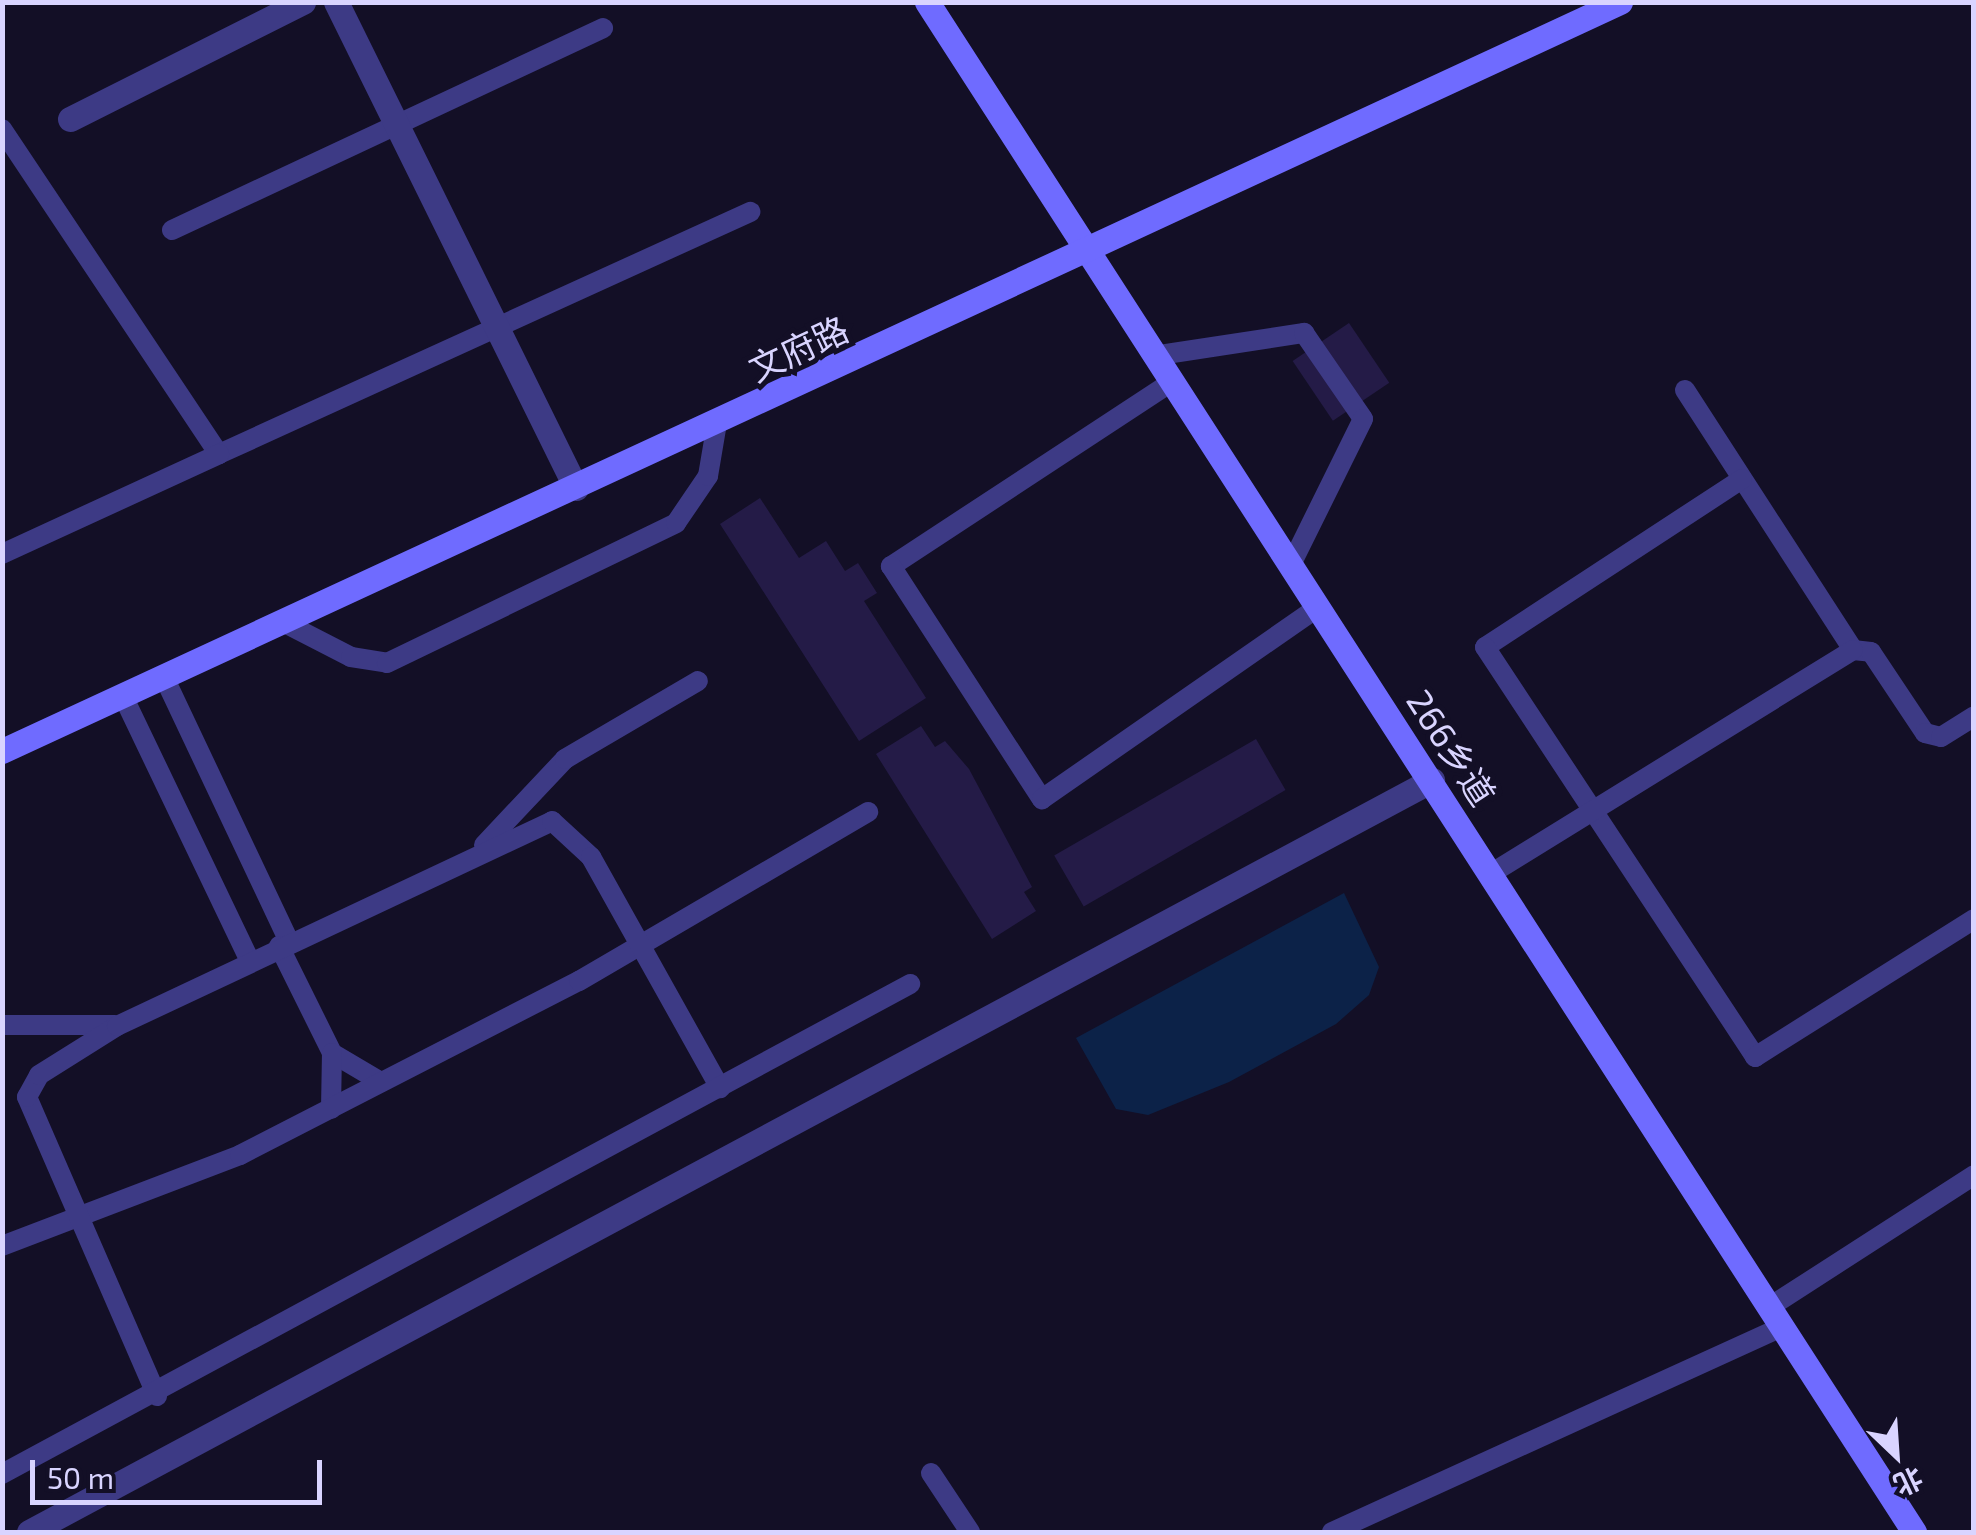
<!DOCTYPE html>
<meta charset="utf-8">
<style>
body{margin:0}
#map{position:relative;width:1976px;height:1535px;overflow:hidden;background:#130f26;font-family:"Exo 2","Noto Sans SC",sans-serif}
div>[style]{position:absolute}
.water>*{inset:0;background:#0c2248}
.building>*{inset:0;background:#241b47;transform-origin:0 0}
.lane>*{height:20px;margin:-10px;padding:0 10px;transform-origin:10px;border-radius:10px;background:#3d3a85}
.street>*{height:25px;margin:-12.5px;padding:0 12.5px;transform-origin:12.5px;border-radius:12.5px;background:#3d3a85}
.secondary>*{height:25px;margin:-12.5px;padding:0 12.5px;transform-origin:12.5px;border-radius:12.5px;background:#6f6bff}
span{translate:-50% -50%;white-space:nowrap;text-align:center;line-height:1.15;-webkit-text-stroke:10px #130f26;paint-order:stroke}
.street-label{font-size:35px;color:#d9d4ff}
.frame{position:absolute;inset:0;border:5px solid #d9d4ff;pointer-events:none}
.north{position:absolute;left:1846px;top:1405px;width:100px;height:100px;-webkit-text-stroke:8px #130f26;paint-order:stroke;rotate:155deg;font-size:28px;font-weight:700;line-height:40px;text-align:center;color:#d9d4ff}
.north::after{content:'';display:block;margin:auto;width:35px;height:45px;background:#d9d4ff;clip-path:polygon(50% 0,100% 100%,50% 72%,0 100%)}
.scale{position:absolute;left:30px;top:1460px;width:292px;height:45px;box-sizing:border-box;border:5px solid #d9d4ff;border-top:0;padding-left:12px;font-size:30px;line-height:35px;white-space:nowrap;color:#d9d4ff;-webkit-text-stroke:8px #130f26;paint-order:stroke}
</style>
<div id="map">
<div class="water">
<i style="clip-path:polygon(1344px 893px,1379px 967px,1369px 995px,1336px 1024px,1229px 1082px,1148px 1115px,1116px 1109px,1076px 1038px)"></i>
</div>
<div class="building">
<i style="left:1349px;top:323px;width:72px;height:68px;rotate:56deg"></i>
<i style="clip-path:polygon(760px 498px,799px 558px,826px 541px,845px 571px,858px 563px,877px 593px,864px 601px,926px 698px,859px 741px,720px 524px)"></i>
<i style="clip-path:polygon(921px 726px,935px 747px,945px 741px,969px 769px,1032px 887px,1024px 892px,1036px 911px,992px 939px,876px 754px)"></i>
<i style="left:1256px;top:739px;width:59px;height:233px;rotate:60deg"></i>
</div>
<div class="lane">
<i style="left:2px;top:129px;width:391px;rotate:56.3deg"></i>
<i style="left:219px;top:454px;width:584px;rotate:-24.5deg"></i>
<i style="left:172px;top:230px;width:476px;rotate:-25.1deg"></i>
<i style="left:1153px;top:356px;width:153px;rotate:-8.7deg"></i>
<i style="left:1304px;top:333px;width:104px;rotate:55.5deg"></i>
<i style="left:1363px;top:419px;width:163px;rotate:116.3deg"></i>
<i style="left:1170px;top:383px;width:334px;rotate:146.7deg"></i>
<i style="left:891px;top:566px;width:278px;rotate:57.1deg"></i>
<i style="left:1042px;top:799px;width:336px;rotate:-34.8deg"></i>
<i style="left:1685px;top:390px;width:310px;rotate:57.1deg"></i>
<i style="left:1853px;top:650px;width:18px;rotate:6deg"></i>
<i style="left:1871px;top:652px;width:97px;rotate:56.3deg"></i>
<i style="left:1925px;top:733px;width:16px;rotate:14deg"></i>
<i style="left:1941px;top:737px;width:39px;rotate:-32deg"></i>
<i style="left:1742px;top:479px;width:307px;rotate:146.8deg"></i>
<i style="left:1485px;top:647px;width:491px;rotate:56.6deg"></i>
<i style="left:1755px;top:1057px;width:259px;rotate:-32.2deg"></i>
<i style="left:2px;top:554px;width:239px;rotate:-24.7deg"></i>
<i style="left:283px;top:622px;width:76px;rotate:27.2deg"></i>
<i style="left:351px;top:657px;width:36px;rotate:9deg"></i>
<i style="left:387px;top:663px;width:321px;rotate:-25.8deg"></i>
<i style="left:676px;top:523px;width:57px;rotate:-55.8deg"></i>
<i style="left:708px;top:476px;width:54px;rotate:-80.4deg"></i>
<i style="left:164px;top:677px;width:293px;rotate:64.7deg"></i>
<i style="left:123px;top:696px;width:294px;rotate:64.4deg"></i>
<i style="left:484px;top:845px;width:118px;rotate:-46.7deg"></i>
<i style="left:565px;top:759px;width:154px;rotate:-30.4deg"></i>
<i style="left:1492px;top:873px;width:424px;rotate:-31.7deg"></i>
<i style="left:279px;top:946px;width:119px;rotate:63.6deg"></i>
<i style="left:332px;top:1053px;width:57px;rotate:30.6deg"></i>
<i style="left:2px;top:1025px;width:113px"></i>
<i style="left:331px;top:1109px;width:56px;rotate:-89deg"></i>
<i style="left:2px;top:1246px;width:255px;rotate:-20.9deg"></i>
<i style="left:240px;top:1155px;width:381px;rotate:-27.2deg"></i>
<i style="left:579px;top:981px;width:335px;rotate:-30.3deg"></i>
<i style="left:1771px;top:1306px;width:242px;rotate:-32.8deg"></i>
<i style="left:157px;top:1396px;width:326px;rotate:-113.5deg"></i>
<i style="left:27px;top:1097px;width:25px;rotate:-61deg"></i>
<i style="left:39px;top:1075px;width:92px;rotate:-32.1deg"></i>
<i style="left:117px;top:1026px;width:481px;rotate:-25.2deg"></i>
<i style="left:552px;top:821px;width:53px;rotate:42.7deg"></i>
<i style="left:591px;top:857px;width:265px;rotate:60.8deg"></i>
<i style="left:931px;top:1473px;width:71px;rotate:56.5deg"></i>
<i style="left:2px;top:1474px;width:1032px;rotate:-28.35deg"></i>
<i style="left:1332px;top:1532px;width:496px;rotate:-24.5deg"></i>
</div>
<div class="street">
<i style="left:336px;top:2px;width:542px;rotate:63.72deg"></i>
<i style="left:70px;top:119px;width:261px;rotate:-26.7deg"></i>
<i style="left:29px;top:1532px;width:1592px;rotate:-28.19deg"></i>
</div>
<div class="secondary">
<i style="left:927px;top:2px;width:1821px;rotate:57.17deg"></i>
<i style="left:2px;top:751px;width:1783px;rotate:-24.84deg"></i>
</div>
<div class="street-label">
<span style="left:798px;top:348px;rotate:-25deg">文府路</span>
<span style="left:1452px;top:747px;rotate:57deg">266乡道</span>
</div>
<div class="frame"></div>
<div class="north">北</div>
<div class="scale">50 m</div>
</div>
